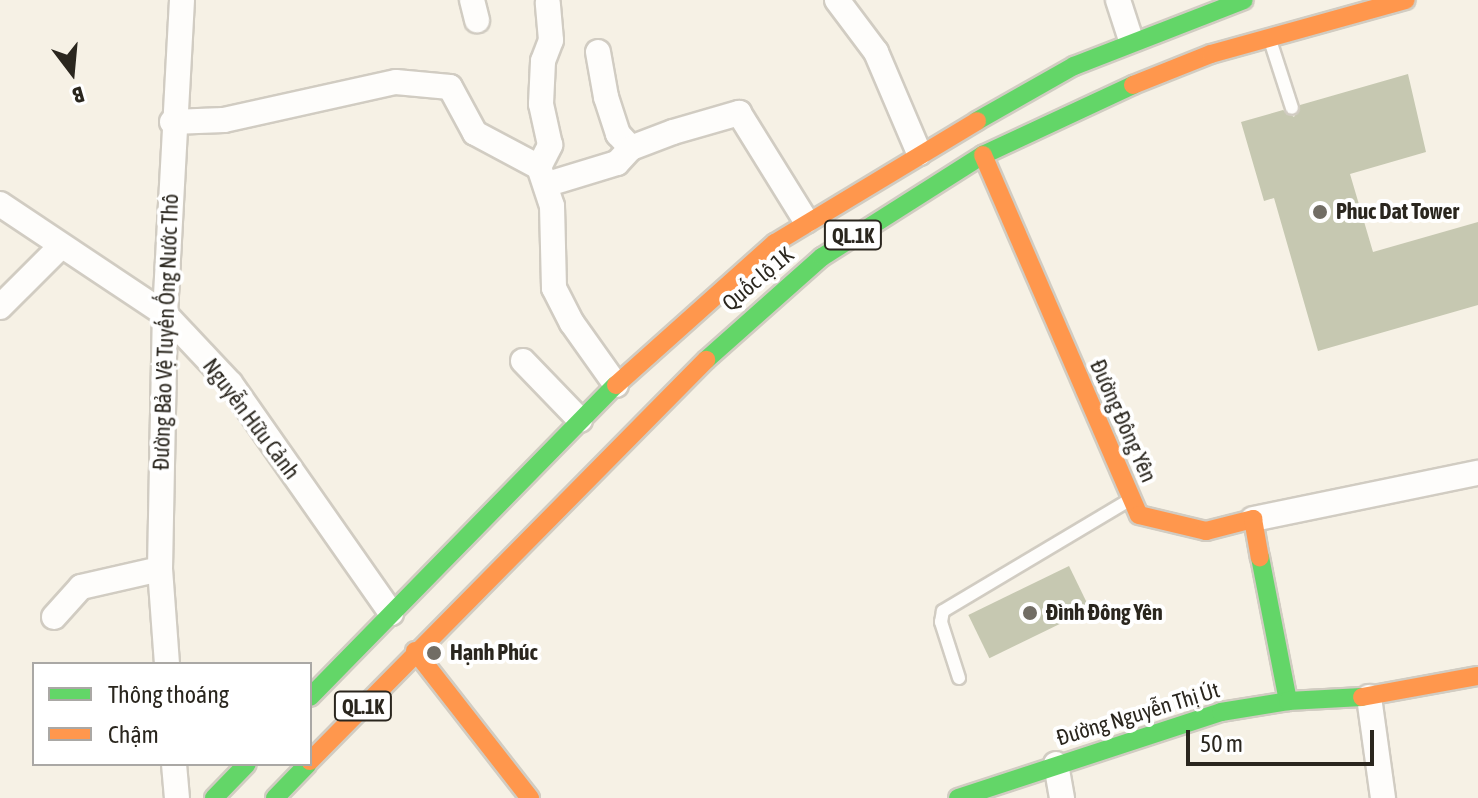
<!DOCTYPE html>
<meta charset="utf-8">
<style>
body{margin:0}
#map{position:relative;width:1478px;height:798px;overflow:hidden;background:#f6f1e5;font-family:"Asap Condensed",sans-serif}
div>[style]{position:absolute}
.building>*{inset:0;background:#c6c8b1;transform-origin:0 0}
.roads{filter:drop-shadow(2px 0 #d1ccc2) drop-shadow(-2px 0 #d1ccc2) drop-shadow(0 2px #d1ccc2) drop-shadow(0 -2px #d1ccc2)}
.lane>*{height:12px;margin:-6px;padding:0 6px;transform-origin:6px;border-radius:6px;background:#fefdfb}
.street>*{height:24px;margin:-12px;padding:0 12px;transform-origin:12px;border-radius:12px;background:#fefdfb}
.fast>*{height:18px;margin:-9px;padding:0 9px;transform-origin:9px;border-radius:9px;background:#63d668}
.slow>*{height:18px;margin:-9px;padding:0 9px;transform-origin:9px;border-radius:9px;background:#ff974d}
.dots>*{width:22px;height:22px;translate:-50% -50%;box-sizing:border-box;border:4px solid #fff;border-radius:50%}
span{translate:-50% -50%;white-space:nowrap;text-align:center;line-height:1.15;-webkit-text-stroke:8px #fff;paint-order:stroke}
.shield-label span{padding:2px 6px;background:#fff;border:2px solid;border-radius:6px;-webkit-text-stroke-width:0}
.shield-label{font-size:20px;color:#2a261e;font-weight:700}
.poi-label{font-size:22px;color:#2a261e;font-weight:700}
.left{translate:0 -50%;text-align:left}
.street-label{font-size:22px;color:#2a261e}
.legend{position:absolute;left:32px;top:662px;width:280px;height:104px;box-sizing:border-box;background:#fff;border:2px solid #aaa8a5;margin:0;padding:10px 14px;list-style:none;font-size:24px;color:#2a261e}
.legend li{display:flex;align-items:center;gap:16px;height:40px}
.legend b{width:40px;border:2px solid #aaa8a5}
.north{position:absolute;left:32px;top:32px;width:80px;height:80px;-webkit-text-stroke:6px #fff;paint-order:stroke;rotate:164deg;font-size:22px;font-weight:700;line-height:32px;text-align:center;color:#2a261e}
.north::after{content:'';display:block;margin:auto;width:28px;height:36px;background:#2a261e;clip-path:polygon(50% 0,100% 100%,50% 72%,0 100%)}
.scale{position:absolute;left:1186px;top:730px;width:188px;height:36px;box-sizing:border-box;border:4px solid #2a261e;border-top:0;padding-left:10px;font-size:24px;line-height:28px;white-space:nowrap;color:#2a261e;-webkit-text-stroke:6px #fff;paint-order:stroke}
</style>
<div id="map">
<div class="building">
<i style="clip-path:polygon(1408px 74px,1426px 152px,1350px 174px,1373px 252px,1478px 222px,1478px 305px,1318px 351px,1274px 198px,1264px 201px,1241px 122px,1283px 110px,1294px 117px,1300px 105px)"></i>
<i style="left:1069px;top:566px;width:48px;height:112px;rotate:64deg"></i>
</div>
<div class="roads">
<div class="lane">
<i style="left:1271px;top:43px;width:68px;rotate:72.1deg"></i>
<i style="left:959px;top:678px;width:59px;rotate:-107.8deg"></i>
<i style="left:941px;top:622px;width:11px;rotate:-80deg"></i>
<i style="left:943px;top:611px;width:219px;rotate:-30.8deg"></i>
</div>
<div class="street">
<i style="left:472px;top:0;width:21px;rotate:76deg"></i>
<i style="left:837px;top:0;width:65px;rotate:53.1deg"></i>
<i style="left:876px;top:52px;width:110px;rotate:66.9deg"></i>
<i style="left:1118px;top:0;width:42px;rotate:72deg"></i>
<i style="left:598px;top:52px;width:46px;rotate:79.9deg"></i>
<i style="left:606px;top:97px;width:39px;rotate:72deg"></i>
<i style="left:618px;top:134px;width:19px;rotate:47deg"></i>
<i style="left:172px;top:122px;width:52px;rotate:-2.2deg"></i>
<i style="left:224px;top:120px;width:176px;rotate:-12.5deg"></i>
<i style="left:396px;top:82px;width:54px;rotate:5.3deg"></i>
<i style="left:450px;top:87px;width:52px;rotate:61.5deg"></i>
<i style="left:475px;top:133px;width:72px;rotate:28deg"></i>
<i style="left:539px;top:167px;width:41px;rotate:71.6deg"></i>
<i style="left:552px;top:206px;width:82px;rotate:88.6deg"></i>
<i style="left:554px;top:288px;width:39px;rotate:63deg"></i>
<i style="left:572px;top:323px;width:76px;rotate:54.6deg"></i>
<i style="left:539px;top:167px;width:25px;rotate:-63deg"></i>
<i style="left:550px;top:145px;width:42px;rotate:-102.4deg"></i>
<i style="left:541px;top:104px;width:43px;rotate:-87.3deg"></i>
<i style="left:543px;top:61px;width:22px;rotate:-69deg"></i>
<i style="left:551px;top:40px;width:37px;rotate:-95deg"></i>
<i style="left:548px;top:184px;width:72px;rotate:-16.9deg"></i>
<i style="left:617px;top:163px;width:21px;rotate:-47deg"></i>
<i style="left:631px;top:148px;width:45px;rotate:-20.9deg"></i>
<i style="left:673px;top:132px;width:69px;rotate:-16.1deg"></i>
<i style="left:739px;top:113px;width:127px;rotate:58.2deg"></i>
<i style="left:0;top:204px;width:198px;rotate:33.7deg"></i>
<i style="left:165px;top:314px;width:95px;rotate:46.7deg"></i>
<i style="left:230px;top:383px;width:281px;rotate:55deg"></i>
<i style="left:0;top:307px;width:86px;rotate:-45deg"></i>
<i style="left:523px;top:361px;width:82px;rotate:46deg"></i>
<i style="left:1253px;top:519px;width:230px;rotate:-11.6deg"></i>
<i style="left:54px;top:617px;width:40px;rotate:-48deg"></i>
<i style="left:81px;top:587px;width:81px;rotate:-12.8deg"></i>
<i style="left:167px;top:664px;width:95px;rotate:-94.2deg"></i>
<i style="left:160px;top:569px;width:255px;rotate:-88.9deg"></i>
<i style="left:165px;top:314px;width:314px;rotate:-86.9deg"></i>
<i style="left:1369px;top:697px;width:102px;rotate:82.1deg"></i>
<i style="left:174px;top:764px;width:34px;rotate:85deg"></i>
<i style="left:1056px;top:764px;width:35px;rotate:80deg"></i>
</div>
<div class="fast">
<i style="left:977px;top:121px;width:112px;rotate:-29.6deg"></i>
<i style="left:1074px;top:66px;width:182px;rotate:-21.2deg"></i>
<i style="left:706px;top:360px;width:155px;rotate:-41.6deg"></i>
<i style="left:822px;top:257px;width:191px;rotate:-32.4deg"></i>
<i style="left:983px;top:155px;width:166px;rotate:-25deg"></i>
<i style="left:1260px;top:557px;width:147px;rotate:79deg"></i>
<i style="left:310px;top:697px;width:437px;rotate:-45.6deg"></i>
<i style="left:214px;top:798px;width:47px;rotate:-45.9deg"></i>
<i style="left:275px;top:798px;width:47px;rotate:-45.9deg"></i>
<i style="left:958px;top:798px;width:277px;rotate:-18.1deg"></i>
<i style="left:1221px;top:712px;width:68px;rotate:-9.3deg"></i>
<i style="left:1288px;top:701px;width:74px;rotate:-3.1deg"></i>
</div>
<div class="slow">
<i style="left:1133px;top:85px;width:84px;rotate:-21.7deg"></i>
<i style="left:1211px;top:54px;width:202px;rotate:-15.5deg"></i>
<i style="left:983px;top:155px;width:392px;rotate:66.6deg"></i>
<i style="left:1139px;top:515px;width:69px;rotate:13.4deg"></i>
<i style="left:1206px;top:531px;width:49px;rotate:-14.3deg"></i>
<i style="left:1253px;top:519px;width:39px;rotate:80deg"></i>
<i style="left:616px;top:385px;width:213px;rotate:-41.8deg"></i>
<i style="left:775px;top:243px;width:236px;rotate:-31.1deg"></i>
<i style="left:415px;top:651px;width:187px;rotate:52deg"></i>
<i style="left:1362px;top:697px;width:118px;rotate:-10.3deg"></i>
<i style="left:310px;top:761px;width:564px;rotate:-45.36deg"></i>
</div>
</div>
<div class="dots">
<i style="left:1320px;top:212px;background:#716d64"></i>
<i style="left:1030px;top:613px;background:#716d64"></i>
<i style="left:434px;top:653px;background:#716d64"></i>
</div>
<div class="shield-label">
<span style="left:853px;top:235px">QL.1K</span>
<span style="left:363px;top:706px">QL.1K</span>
</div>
<div class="poi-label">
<span class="left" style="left:1336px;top:212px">Phuc Dat Tower</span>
<span class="left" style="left:1046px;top:613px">Đình Đông Yên</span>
<span class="left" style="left:450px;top:653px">Hạnh Phúc</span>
</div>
<div class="street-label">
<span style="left:758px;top:279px;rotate:-40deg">Quốc lộ 1K</span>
<span style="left:166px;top:332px;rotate:-88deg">Đường Bảo Vệ Tuyến Ống Nước Thô</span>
<span style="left:251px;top:419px;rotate:53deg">Nguyễn Hữu Cảnh</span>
<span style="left:1123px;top:421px;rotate:66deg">Đường Đông Yên</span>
<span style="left:1138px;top:714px;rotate:-17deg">Đường Nguyễn Thị Út</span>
</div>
<ul class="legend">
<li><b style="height:10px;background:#63d668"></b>Thông thoáng</li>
<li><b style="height:10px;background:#ff974d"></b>Chậm</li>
</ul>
<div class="north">B</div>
<div class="scale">50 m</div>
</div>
